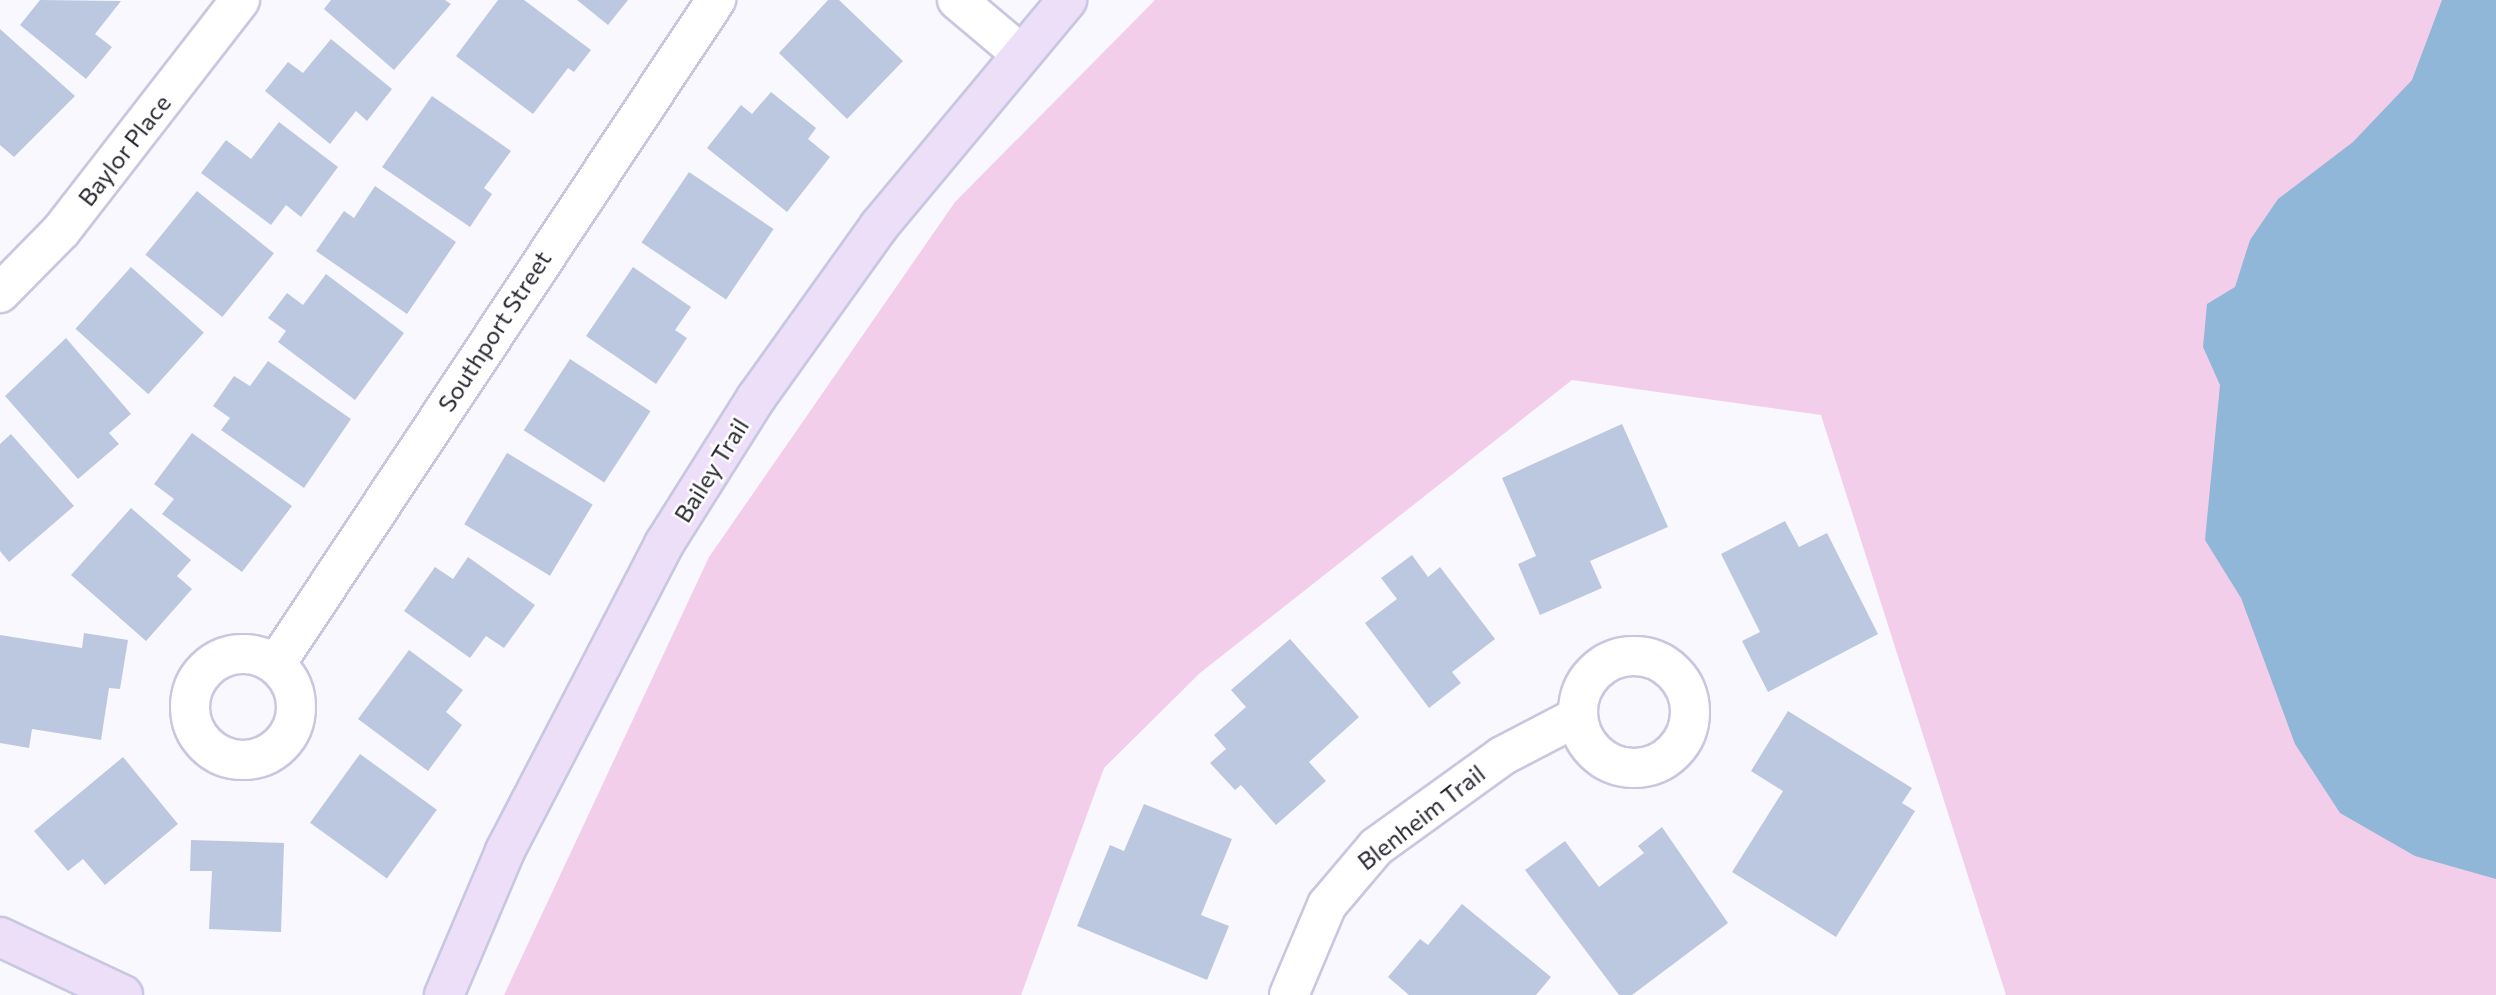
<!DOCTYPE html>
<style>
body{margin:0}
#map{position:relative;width:2496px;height:995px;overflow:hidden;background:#f9f8fe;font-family:Commissioner,sans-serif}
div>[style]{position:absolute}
.green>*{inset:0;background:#f2ceea}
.water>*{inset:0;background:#90b7d7}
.building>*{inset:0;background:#bcc8e0;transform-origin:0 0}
.roads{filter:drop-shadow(2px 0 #c8c7e1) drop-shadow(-2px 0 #c8c7e1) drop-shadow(0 2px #c8c7e1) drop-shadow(0 -2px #c8c7e1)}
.street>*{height:38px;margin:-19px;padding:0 19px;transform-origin:19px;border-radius:19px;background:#fff}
.street>.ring{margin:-19px;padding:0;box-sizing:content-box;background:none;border:38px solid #fff;border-radius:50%}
.secondary>*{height:38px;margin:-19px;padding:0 19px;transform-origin:19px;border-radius:19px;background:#eedff8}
span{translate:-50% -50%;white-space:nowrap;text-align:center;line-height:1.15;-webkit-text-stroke:5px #fff;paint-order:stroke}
.street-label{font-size:24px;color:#26262f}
</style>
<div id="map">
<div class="green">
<i style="clip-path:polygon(1155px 0,2496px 0,2496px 995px,2006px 995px,1821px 415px,1572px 380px,1200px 673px,1104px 768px,1021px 995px,504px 995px,709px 557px,955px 202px)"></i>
</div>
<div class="water">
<i style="clip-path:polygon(2442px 0,2496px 0,2496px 879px,2415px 856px,2340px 813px,2295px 744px,2241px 598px,2205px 540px,2220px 385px,2203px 347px,2207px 304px,2235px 287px,2250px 240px,2278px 199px,2353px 142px,2412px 80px)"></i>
</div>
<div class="building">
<i style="clip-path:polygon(40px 0,121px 1px,95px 34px,112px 47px,86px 79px,20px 25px)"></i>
<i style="clip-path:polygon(331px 0,445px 0,451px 4px,394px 70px,324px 9px)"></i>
<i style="clip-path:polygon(498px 0,524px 0,591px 50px,574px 72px,568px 68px,533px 114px,456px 56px)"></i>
<i style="clip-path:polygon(577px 0,628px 0,608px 25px)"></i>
<i style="clip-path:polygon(828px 0,839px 0,903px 61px,847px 119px,779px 53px)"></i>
<i style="clip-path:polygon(0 29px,75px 96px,14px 157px,0 145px)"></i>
<i style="clip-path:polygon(331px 39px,392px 89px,367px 121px,356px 111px,330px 144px,265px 91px,288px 62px,303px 73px)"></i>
<i style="clip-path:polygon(771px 92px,816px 128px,808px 139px,830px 157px,787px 212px,707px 148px,741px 105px,752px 114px)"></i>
<i style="clip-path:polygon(432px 96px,511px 151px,484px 188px,492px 194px,470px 227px,382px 167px)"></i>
<i style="clip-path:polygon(279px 122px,338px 167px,301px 217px,286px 205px,271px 225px,201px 173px,226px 140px,251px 159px)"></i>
<i style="left:689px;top:172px;width:102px;height:85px;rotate:34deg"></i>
<i style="clip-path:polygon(375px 186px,456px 242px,407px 314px,316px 251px,344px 211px,354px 218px)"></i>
<i style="left:197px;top:191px;width:99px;height:82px;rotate:39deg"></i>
<i style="left:131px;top:267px;width:98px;height:83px;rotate:42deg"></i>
<i style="clip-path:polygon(633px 267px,691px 307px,675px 330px,687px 338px,656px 384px,586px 336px)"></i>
<i style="clip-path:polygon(326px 274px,404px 333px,355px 400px,278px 342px,286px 331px,268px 318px,287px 293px,303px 305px)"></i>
<i style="clip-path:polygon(66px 338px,131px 414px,109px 433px,119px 444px,78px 479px,5px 396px)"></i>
<i style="left:570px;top:359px;width:96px;height:85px;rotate:33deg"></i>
<i style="clip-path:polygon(268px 361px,351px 419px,304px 488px,221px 430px,230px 418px,213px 406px,234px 376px,250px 386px)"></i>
<i style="clip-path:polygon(1622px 424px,1668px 527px,1590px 561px,1602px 588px,1540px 615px,1518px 564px,1536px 556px,1502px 478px)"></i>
<i style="clip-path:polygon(192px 433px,292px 506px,242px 572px,162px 514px,174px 499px,154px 484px)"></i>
<i style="clip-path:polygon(11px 434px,74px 506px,9px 562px,0 551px,0 444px)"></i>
<i style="left:507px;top:453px;width:100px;height:83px;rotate:31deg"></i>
<i style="clip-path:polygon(131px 508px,191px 560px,177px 576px,192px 589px,146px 641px,71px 575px)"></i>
<i style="clip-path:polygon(1785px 521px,1799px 547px,1827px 533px,1878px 634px,1768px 692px,1742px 641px,1760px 632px,1721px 554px)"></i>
<i style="clip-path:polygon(1412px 555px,1428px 577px,1440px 567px,1495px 639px,1452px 672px,1461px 683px,1429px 708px,1365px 623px,1397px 599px,1381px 578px)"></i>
<i style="clip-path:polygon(468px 557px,535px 605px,504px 648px,486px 636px,470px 658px,404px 611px,435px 567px,453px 579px)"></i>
<i style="clip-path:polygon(84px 633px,128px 640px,120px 689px,109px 688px,101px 740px,32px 729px,29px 748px,0 743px,0 635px,82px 648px)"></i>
<i style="clip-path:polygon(1290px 639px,1359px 717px,1309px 762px,1326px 781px,1276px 825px,1241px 785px,1235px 790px,1210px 763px,1226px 749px,1214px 735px,1246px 707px,1231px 690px)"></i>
<i style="clip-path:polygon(409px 650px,463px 690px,446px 712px,462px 725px,428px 771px,358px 719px)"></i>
<i style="clip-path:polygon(1788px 711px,1912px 788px,1902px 803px,1915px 811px,1836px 937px,1732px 872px,1783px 791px,1751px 771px)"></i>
<i style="left:360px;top:754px;width:95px;height:85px;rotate:36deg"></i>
<i style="clip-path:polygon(123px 757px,178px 824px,105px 885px,83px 859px,68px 871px,34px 831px)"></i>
<i style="clip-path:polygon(1144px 804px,1232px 839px,1201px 915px,1229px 926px,1207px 980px,1077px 926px,1110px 845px,1124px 851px)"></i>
<i style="clip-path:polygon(1662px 827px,1728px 923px,1632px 995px,1619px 995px,1525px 870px,1565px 841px,1599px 887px,1644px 853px,1638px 846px)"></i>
<i style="clip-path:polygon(191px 840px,284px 843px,281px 932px,209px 929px,212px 871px,190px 871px)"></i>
<i style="clip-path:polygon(1462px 904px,1551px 977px,1536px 995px,1409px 995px,1388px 977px,1420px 939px,1428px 945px)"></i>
</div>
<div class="roads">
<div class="street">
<i style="left:957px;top:0;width:82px;rotate:40.1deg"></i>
<i style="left:0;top:293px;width:87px;rotate:-45.5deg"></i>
<i style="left:61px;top:231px;width:292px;rotate:-52.2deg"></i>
<i class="ring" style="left:190px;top:654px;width:68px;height:68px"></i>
<i class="ring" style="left:1578px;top:656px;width:74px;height:74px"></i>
<i style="left:276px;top:664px;width:797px;rotate:-56.47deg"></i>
<i style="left:1289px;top:995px;width:98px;rotate:-67.1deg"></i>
<i style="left:1327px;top:905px;width:76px;rotate:-49.8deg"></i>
<i style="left:1376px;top:847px;width:155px;rotate:-35.8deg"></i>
<i style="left:1502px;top:756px;width:85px;rotate:-27.5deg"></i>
</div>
<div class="secondary">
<i style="left:0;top:937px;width:136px;rotate:25.2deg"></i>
<i style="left:444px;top:995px;width:156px;rotate:-67deg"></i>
<i style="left:505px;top:851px;width:346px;rotate:-62.6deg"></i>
<i style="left:664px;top:544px;width:173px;rotate:-57.8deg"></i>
<i style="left:756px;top:398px;width:211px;rotate:-54.4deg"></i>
<i style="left:879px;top:226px;width:294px;rotate:-50.2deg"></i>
</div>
</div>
<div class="street-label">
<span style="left:124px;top:150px;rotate:-52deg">Baylor Place</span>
<span style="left:494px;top:331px;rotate:-57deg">Southport Street</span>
<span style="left:711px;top:470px;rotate:-58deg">Bailey Trail</span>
<span style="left:1421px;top:817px;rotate:-38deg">Blenheim Trail</span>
</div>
</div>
